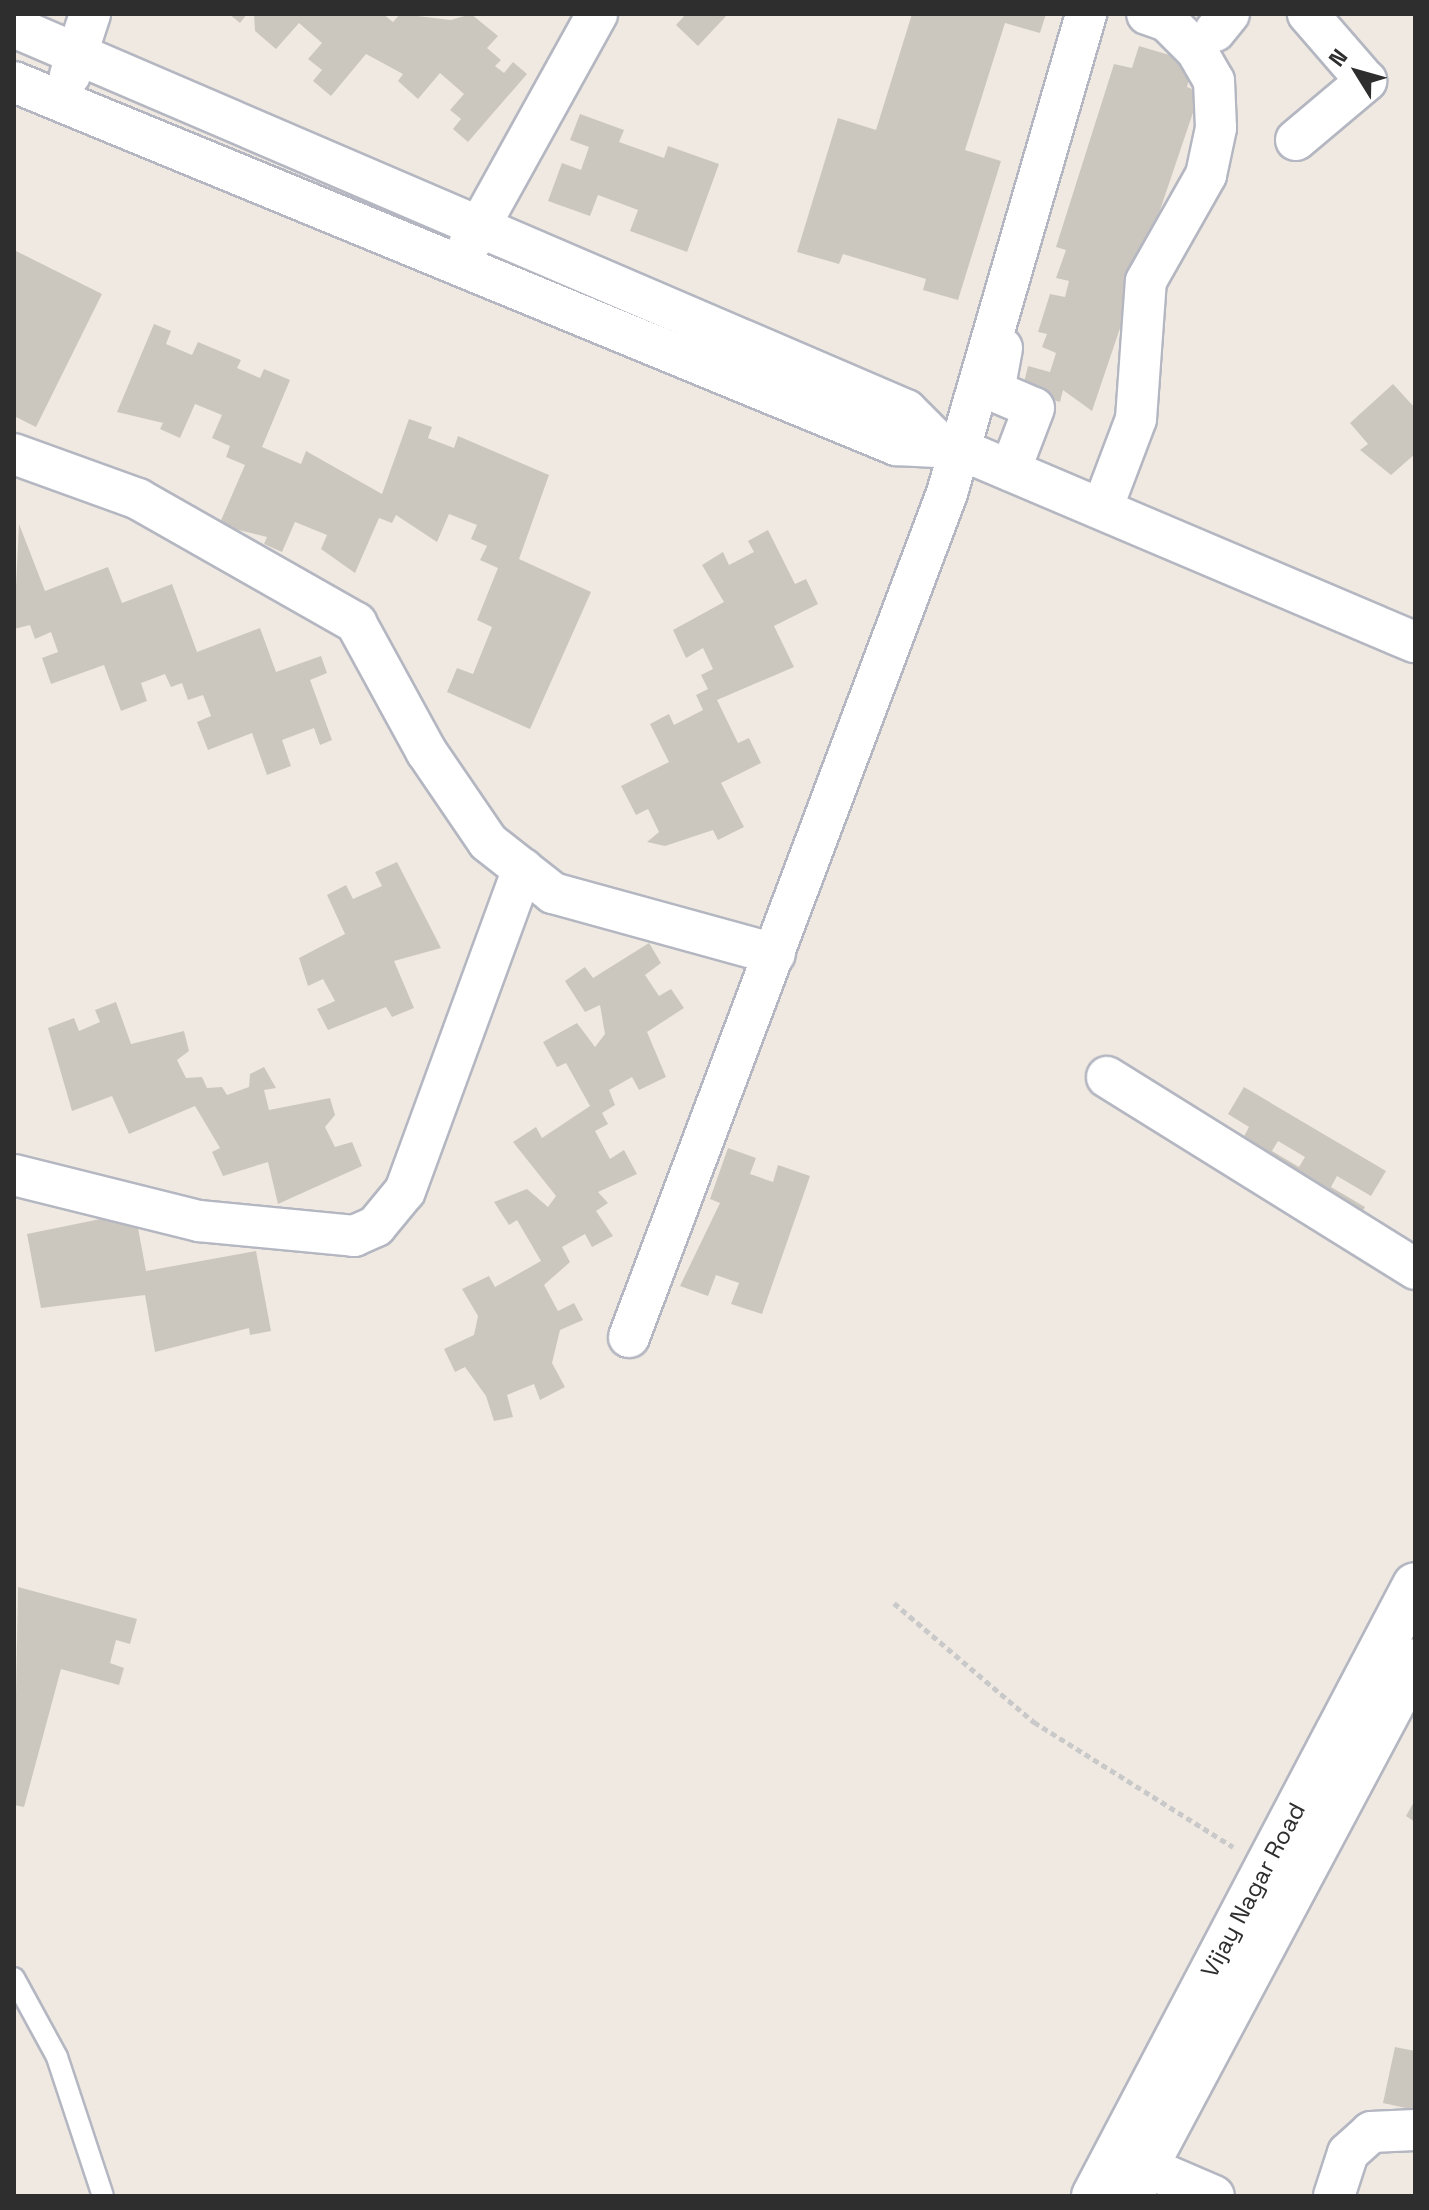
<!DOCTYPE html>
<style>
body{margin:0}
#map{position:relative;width:1429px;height:2210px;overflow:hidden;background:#efe9e1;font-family:"Space Grotesk",sans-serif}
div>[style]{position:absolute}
.building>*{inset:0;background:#cbc7bf}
.path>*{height:5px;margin-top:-2.5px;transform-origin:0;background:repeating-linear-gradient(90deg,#c9c9c9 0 6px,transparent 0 10px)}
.roads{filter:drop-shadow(2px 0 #b4b7c1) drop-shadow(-2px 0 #b4b7c1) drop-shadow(0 2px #b4b7c1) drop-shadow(0 -2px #b4b7c1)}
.lane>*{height:20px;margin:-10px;padding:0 10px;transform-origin:10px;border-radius:10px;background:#fff}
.street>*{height:40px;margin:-20px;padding:0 20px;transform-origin:20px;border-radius:20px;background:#fff}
.secondary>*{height:44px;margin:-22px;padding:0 22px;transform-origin:22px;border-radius:22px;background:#fff}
span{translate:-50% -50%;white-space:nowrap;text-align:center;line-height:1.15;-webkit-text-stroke:6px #fff;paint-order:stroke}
.street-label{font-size:24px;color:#2e2e2e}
.frame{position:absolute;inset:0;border:16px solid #2e2e2e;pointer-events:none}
.north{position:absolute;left:1317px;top:32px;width:80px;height:80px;-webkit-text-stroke:6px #fff;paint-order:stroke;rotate:307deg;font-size:22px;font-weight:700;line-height:32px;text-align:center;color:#2e2e2e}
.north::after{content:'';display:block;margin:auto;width:28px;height:36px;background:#2e2e2e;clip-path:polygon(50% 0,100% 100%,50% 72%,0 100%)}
</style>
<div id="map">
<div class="building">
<i style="clip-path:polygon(229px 14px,247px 14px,240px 23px)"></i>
<i style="clip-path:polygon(254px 14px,383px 14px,393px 22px,400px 14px,451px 20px,471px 14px,498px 36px,487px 48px,501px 60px,495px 66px,504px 73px,513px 62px,527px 74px,468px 142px,453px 129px,461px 119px,450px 110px,464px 94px,440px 73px,418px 99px,398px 81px,403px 74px,366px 54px,331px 96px,313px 81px,322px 70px,308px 59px,322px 43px,299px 23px,276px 49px,255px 31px)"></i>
<i style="clip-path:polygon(686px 14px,728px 14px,698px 46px,676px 25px)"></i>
<i style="clip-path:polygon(912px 14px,1046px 14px,1040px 33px,1005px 23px,965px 150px,1001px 161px,958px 300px,923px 290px,926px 279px,843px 254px,839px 264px,797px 252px,838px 118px,876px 130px)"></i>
<i style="clip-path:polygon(1139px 46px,1193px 62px,1187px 87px,1200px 92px,1092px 411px,1063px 390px,1060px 402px,1022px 391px,1028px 366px,1050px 372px,1056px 353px,1042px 347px,1047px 334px,1038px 332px,1050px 294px,1065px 297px,1069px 281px,1056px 278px,1066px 250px,1056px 247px,1114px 64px,1132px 68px)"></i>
<i style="clip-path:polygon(580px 114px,624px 130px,619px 142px,664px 158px,668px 146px,719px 164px,687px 252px,630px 231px,638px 210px,598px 195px,590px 216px,548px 201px,562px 163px,581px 170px,589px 147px,570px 140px)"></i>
<i style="clip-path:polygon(14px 250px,102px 294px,36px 427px,14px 416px)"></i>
<i style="clip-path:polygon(154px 324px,171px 331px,166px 344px,192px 355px,198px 342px,241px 360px,237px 368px,260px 378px,264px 369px,290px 380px,262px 447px,301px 464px,306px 451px,382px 494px,409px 419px,432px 427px,428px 438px,454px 448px,458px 436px,549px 475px,519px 559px,591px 592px,530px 729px,447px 692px,457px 668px,473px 674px,492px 627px,477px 620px,498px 568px,480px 560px,487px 546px,471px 539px,477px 525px,449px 514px,437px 542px,396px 515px,392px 523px,379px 518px,355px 573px,321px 549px,327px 535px,295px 522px,282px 552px,264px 544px,267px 537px,219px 525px,245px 465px,226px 457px,230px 446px,212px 438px,222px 415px,195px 404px,180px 438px,160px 429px,163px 423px,117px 412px)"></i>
<i style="clip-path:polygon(1393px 384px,1415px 408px,1415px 454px,1391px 475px,1360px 450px,1368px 444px,1350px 423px)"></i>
<i style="clip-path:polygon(19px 524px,45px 591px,108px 567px,122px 603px,172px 584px,197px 652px,260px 628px,276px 672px,321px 656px,327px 673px,310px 680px,332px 740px,320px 745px,314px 728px,282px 740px,291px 766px,267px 775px,252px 733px,208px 750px,197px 722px,211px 716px,203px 695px,188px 700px,182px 683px,171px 687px,165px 674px,141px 683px,147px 701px,121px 711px,104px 665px,51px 684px,42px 658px,58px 652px,51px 632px,35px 639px,30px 625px,14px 629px)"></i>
<i style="clip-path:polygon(768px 530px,795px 584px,806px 579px,818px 604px,774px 626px,794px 667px,717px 700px,738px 743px,749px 738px,761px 763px,721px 783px,744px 827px,718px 840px,713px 830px,665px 846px,647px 842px,659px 832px,648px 809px,636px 815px,621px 786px,669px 762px,650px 724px,669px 714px,674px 725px,703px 710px,696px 695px,708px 689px,701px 675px,713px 669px,703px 648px,686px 658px,673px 630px,724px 602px,702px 565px,723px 552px,729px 565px,754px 552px,748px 541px)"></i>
<i style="clip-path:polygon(397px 862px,441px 948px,394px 961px,414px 1008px,392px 1017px,386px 1007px,328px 1030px,317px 1009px,335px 1001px,323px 979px,308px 986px,299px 958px,345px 934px,327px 895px,346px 885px,353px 899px,382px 886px,375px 872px)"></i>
<i style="clip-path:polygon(649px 943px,661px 963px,645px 975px,659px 996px,671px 989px,684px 1008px,647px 1032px,666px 1077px,639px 1090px,632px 1077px,609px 1090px,615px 1105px,602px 1113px,608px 1124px,595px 1131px,610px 1159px,624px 1150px,637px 1174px,598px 1192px,608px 1203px,596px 1211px,613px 1236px,592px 1247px,585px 1234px,562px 1247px,570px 1262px,544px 1285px,558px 1311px,574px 1303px,583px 1320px,560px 1330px,552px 1363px,565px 1387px,540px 1400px,534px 1384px,507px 1395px,513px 1417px,494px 1421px,486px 1396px,465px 1367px,455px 1372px,444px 1349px,474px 1335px,478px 1316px,462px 1289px,489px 1276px,495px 1287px,541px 1261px,517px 1220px,509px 1225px,494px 1202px,527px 1189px,548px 1207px,556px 1196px,513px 1142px,536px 1127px,542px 1138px,590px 1106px,566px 1063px,557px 1067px,543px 1042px,577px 1023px,595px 1047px,605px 1034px,600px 1005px,585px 1012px,565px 981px,585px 967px,593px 978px)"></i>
<i style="clip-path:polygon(116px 1002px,131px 1044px,184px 1031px,189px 1051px,177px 1060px,186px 1078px,202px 1077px,207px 1088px,222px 1087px,227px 1095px,249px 1087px,250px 1074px,264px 1067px,276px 1088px,264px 1090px,269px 1110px,330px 1098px,335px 1115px,325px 1127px,335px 1147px,352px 1142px,362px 1166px,278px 1204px,268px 1162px,223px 1176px,212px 1152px,220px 1148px,195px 1106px,129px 1134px,112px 1096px,72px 1111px,48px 1028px,74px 1018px,79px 1031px,100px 1022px,95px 1010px)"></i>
<i style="clip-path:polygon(evenodd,1244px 1087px,1386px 1171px,1371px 1196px,1337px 1176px,1331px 1187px,1365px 1207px,1350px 1232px,1222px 1125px,1243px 1138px,1249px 1127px,1228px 1114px,1244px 1087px,1278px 1141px,1305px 1157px,1299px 1167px,1272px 1151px,1278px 1141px)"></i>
<i style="clip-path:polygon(728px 1148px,756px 1158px,750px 1174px,773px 1182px,778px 1165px,810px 1176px,762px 1314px,731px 1304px,739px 1283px,716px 1275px,708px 1296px,680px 1286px,720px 1203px,710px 1199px)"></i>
<i style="clip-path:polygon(135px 1212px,146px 1271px,256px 1251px,271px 1331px,250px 1335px,249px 1328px,155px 1352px,145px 1295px,41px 1308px,27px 1234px)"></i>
<i style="clip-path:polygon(18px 1587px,137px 1619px,130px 1644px,116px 1640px,110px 1663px,124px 1668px,119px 1685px,61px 1669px,24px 1807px,14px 1805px)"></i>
<i style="clip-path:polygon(1415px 1800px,1415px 1822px,1406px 1816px)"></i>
<i style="clip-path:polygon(1395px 2047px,1415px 2051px,1415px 2110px,1383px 2103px)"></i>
</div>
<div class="path">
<i style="left:894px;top:1603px;width:184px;rotate:40.4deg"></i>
<i style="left:1034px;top:1722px;width:235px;rotate:32.1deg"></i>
</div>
<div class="roads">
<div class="lane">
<i style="left:14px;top:1978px;width:90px;rotate:61.4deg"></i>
<i style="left:57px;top:2057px;width:146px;rotate:71.7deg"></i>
</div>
<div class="street">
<i style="left:14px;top:27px;width:971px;rotate:23.24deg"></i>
<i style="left:906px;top:410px;width:47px;rotate:45deg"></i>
<i style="left:1215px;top:31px;width:22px;rotate:-51deg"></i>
<i style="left:70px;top:75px;width:64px;rotate:-71.8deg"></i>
<i style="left:14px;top:82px;width:954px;rotate:22.37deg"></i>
<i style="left:896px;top:445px;width:61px;rotate:2.8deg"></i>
<i style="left:957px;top:448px;width:497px;rotate:23deg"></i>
<i style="left:1296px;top:140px;width:92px;rotate:-40.1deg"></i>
<i style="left:1366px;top:81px;width:89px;rotate:-130.9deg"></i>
<i style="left:468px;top:247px;width:266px;rotate:-61deg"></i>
<i style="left:1002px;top:348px;width:44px;rotate:100.5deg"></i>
<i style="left:994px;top:391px;width:43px;rotate:23deg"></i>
<i style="left:1034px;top:408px;width:67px;rotate:110.9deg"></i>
<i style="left:14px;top:454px;width:132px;rotate:19.9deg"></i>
<i style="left:138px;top:499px;width:251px;rotate:29.6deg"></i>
<i style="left:356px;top:623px;width:146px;rotate:61.3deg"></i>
<i style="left:426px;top:751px;width:110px;rotate:55.7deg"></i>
<i style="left:488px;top:842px;width:83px;rotate:38.1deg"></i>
<i style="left:553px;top:893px;width:230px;rotate:15.4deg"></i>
<i style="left:1102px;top:509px;width:96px;rotate:-69.3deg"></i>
<i style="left:1136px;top:419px;width:138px;rotate:-85.9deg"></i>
<i style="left:1146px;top:281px;width:122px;rotate:-60.5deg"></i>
<i style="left:1206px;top:175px;width:48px;rotate:-78deg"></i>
<i style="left:1216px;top:128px;width:47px;rotate:-92.4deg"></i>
<i style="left:1214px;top:81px;width:36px;rotate:-120deg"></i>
<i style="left:1196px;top:50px;width:41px;rotate:-135deg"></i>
<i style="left:1167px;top:21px;width:21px;rotate:-161deg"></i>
<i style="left:1107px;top:1077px;width:363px;rotate:31.9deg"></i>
<i style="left:14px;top:1175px;width:191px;rotate:14deg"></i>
<i style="left:199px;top:1221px;width:156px;rotate:5.5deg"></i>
<i style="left:354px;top:1236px;width:24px;rotate:-24deg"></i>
<i style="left:376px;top:1226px;width:45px;rotate:-50.4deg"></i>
<i style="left:405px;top:1191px;width:343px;rotate:-69.9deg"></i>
<i style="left:629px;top:1337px;width:902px;rotate:-69.35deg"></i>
<i style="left:947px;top:493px;width:499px;rotate:-73.8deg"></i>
<i style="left:1144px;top:2166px;width:76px;rotate:23.2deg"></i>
<i style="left:1334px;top:2196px;width:45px;rotate:-72deg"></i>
<i style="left:1348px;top:2153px;width:31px;rotate:-42deg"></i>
<i style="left:1371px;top:2132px;width:44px;rotate:-2.6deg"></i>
</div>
<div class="secondary">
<i style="left:1094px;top:2196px;width:690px;rotate:-62.28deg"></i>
<i style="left:1130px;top:2196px;width:606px;rotate:-61.96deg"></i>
</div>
</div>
<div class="street-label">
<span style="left:1253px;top:1890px;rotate:-62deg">Vijay Nagar Road</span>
</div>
<div class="frame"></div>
<div class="north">N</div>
</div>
